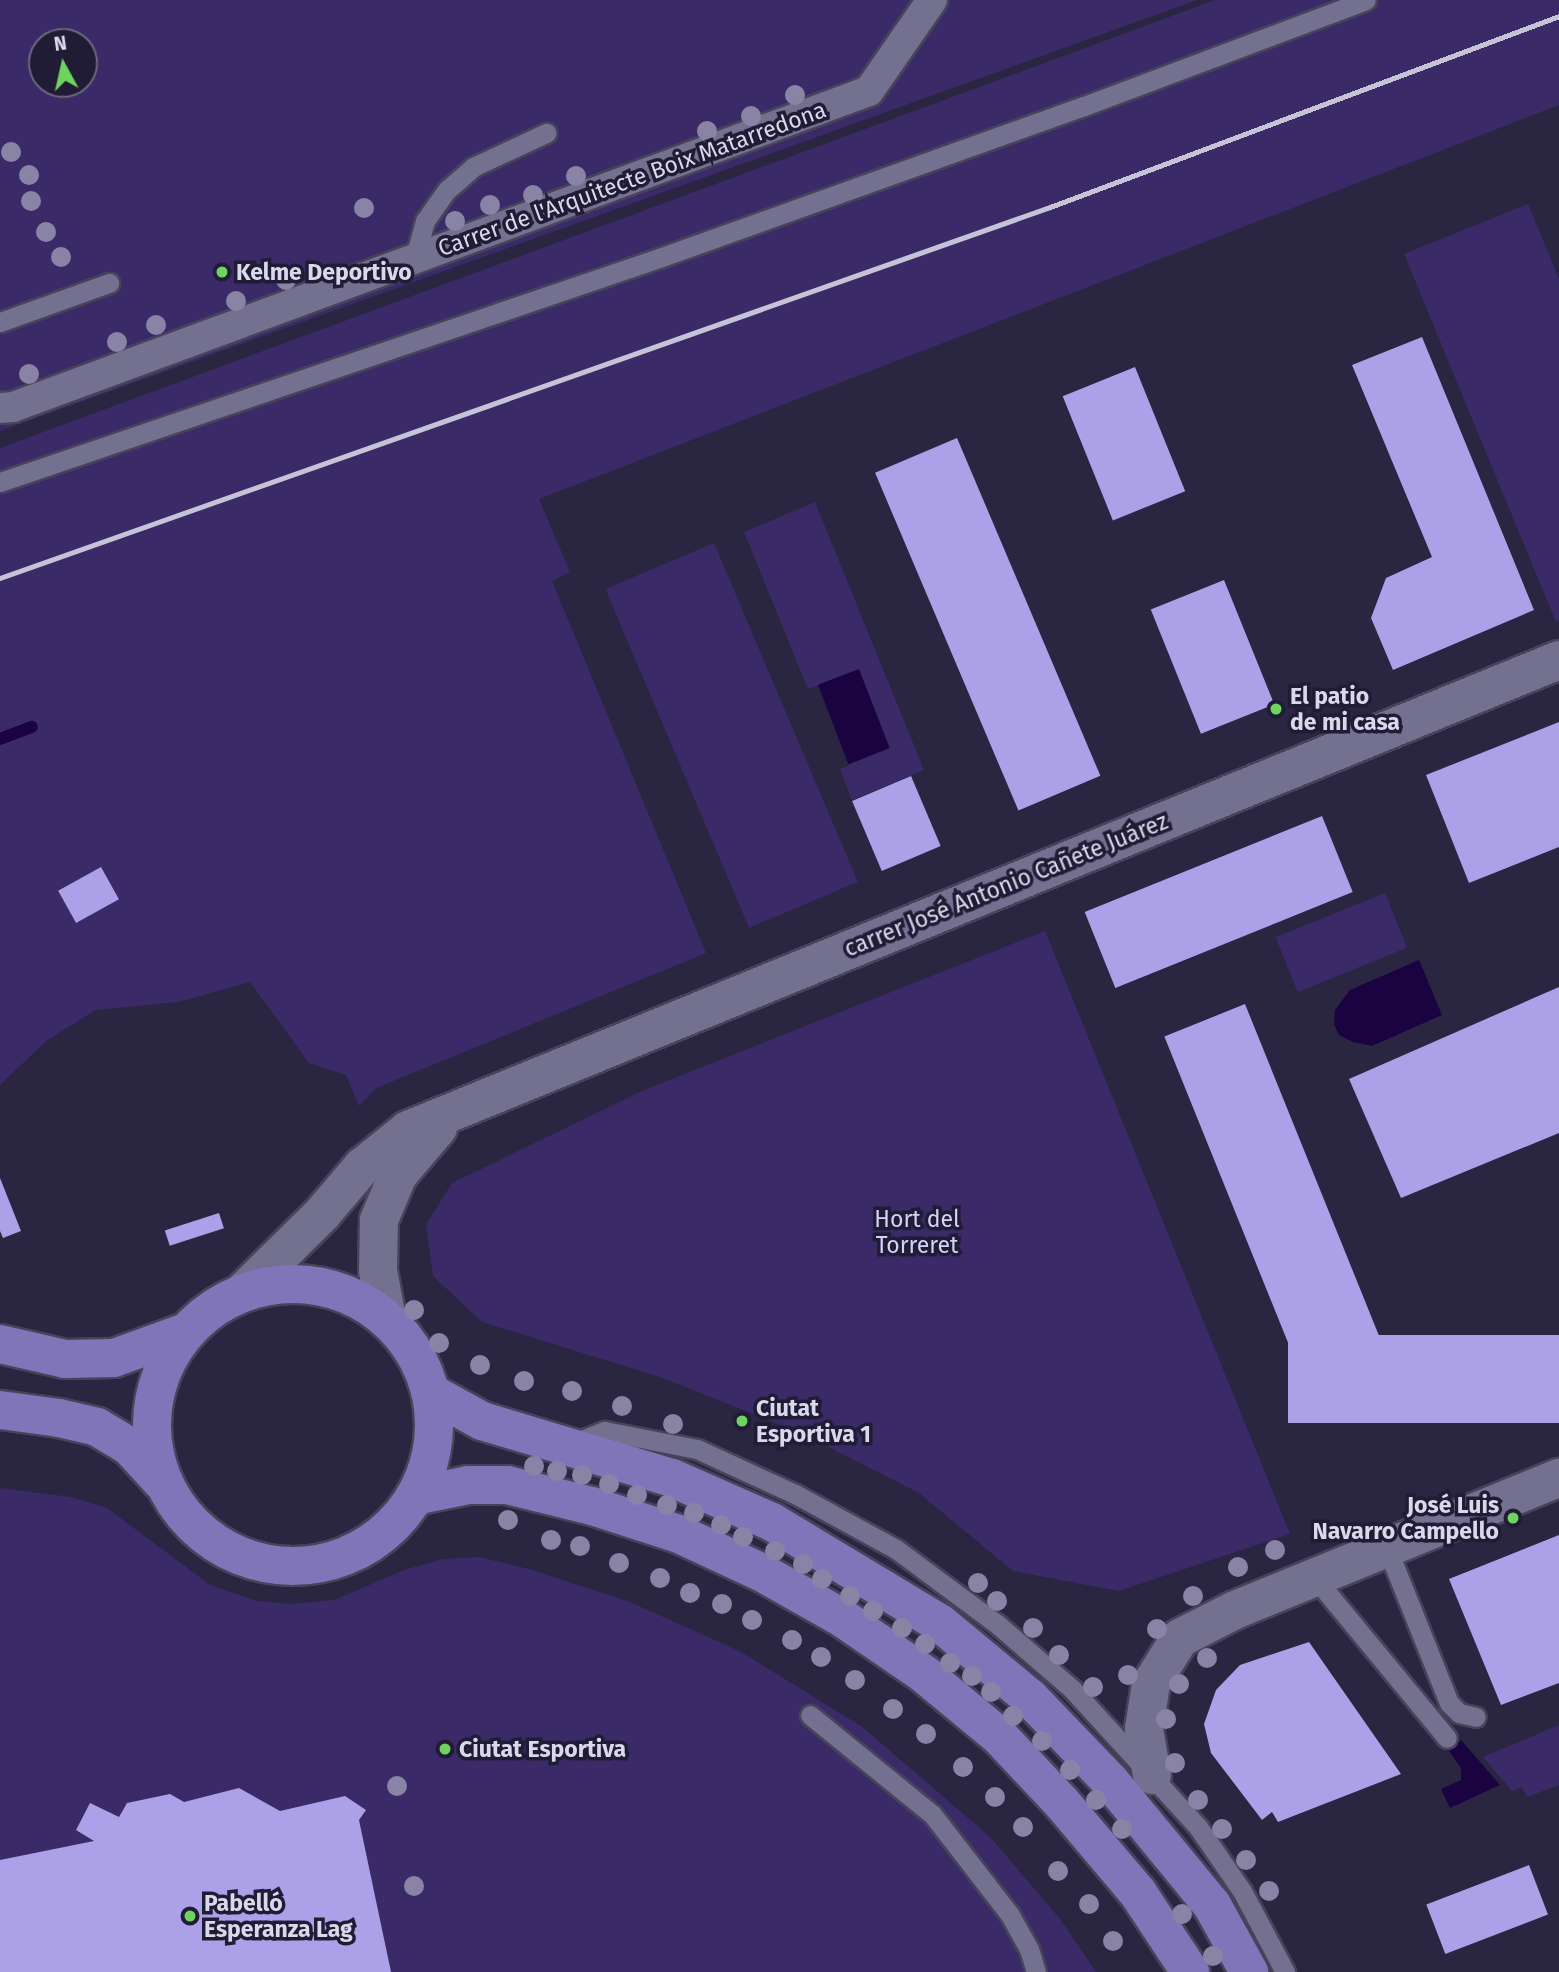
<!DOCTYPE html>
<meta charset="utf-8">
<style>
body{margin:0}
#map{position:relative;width:1559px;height:1972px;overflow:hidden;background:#2a2541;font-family:"Fira Sans",sans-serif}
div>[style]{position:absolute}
.green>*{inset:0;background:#3a2b68;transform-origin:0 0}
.water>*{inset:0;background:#1a0340;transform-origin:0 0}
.stream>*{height:12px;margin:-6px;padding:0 6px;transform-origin:6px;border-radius:6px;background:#1a0340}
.building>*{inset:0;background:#aca0e9;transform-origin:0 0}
.roads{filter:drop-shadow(2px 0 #47435a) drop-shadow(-2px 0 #47435a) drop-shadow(0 2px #47435a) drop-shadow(0 -2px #47435a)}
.service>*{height:19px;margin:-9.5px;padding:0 9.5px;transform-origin:9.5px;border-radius:9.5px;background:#747090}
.pedestrian>*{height:30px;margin:-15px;padding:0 15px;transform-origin:15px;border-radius:15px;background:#747090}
.minor>*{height:38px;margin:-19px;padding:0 19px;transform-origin:19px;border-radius:19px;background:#747090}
.trunk>*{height:38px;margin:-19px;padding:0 19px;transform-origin:19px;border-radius:19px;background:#8175b9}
.trunk>.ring{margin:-19px;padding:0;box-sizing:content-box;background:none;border:38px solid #8175b9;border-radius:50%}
.rail>*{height:5px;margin:-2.5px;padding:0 2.5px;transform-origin:2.5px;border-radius:2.5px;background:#c6c3d7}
.trees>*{width:20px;height:20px;margin:-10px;border-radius:50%;background:#8984a6}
.dots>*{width:19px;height:19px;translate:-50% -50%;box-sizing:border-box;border:4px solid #211c36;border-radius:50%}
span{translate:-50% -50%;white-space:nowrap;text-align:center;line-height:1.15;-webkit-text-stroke:7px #211c36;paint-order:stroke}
.street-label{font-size:23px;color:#dad8ea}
.poi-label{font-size:23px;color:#dad8ea;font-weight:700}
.left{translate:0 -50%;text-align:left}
.right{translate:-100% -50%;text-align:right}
.park-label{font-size:23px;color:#d6d1f8}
.north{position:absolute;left:28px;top:28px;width:70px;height:70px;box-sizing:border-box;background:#211c36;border:2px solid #6b677e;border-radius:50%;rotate:352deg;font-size:19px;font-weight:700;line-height:28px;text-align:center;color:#dad8ea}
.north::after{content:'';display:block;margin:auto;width:24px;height:32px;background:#6fd360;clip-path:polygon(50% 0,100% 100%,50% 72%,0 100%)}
</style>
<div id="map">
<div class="green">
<i style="clip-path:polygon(evenodd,0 0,1197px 0,0 431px,0 0,42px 42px,84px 42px,84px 84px,42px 84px,42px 42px)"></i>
<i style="clip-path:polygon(1215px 0,1559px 0,1559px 105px,539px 499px,570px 572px,552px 581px,706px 953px,376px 1088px,359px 1106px,346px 1075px,309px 1063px,250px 982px,178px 1002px,96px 1010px,46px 1041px,0 1085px,0 448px)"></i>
<i style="clip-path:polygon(1528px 204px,1559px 279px,1559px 620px,1556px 622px,1404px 254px)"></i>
<i style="clip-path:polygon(815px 502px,924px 770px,852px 800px,840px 769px,890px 747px,859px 670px,808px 689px,744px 532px)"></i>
<i style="left:714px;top:543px;width:368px;height:118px;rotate:67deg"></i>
<i style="left:1385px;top:893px;width:59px;height:118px;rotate:68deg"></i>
<i style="clip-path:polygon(1045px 931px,1290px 1534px,1119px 1591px,1013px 1571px,919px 1493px,801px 1433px,660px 1377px,482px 1322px,433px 1276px,426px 1224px,452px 1183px,644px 1090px)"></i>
<i style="clip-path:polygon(0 1488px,71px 1497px,107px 1508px,210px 1585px,257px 1601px,291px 1604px,334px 1600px,404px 1570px,443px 1559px,479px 1557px,529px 1569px,630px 1602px,741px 1652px,861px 1726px,990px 1837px,1060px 1919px,1096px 1972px,0 1972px)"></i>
<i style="clip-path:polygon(1559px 1725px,1559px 1785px,1527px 1797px,1522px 1787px,1512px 1791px,1483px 1757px)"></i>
</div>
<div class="water">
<i style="left:859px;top:669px;width:85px;height:44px;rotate:69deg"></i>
<i style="clip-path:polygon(1419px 960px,1442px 1015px,1372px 1046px,1353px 1042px,1339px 1035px,1334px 1024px,1335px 1010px,1350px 990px)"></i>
<i style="clip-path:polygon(1461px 1740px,1500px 1785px,1450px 1808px,1441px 1789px,1461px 1780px,1461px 1768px,1449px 1751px)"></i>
</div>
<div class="stream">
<i style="left:0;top:739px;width:34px;rotate:-21deg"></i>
</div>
<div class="building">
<i style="clip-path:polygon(1422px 337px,1534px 610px,1393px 670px,1371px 618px,1386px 578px,1432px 557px,1352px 365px)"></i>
<i style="left:1135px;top:367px;width:134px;height:78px;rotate:68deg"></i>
<i style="left:957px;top:438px;width:367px;height:89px;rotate:67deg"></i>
<i style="left:1224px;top:580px;width:134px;height:79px;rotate:68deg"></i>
<i style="clip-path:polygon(1559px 722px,1559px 847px,1469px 883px,1426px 775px)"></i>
<i style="left:911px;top:776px;width:76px;height:64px;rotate:67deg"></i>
<i style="left:1322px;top:816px;width:82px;height:256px;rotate:68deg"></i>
<i style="left:101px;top:867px;width:37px;height:49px;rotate:61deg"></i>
<i style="clip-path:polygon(1559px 987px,1559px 1133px,1401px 1198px,1349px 1079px)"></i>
<i style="left:1245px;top:1004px;width:365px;height:87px;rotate:68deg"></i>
<i style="clip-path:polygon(0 1178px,21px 1231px,3px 1238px,0 1231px)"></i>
<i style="left:219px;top:1213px;width:16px;height:57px;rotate:72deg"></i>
<i style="left:1559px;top:1335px;width:88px;height:271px;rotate:90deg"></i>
<i style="clip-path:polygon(1559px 1535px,1559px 1683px,1501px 1705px,1449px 1579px)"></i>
<i style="clip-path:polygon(1309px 1642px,1401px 1774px,1278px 1822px,1272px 1812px,1262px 1820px,1211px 1753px,1204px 1724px,1216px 1690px,1240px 1665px)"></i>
<i style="clip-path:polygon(239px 1788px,280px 1811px,345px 1796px,366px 1810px,359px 1820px,391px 1972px,0 1972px,0 1860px,94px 1841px,76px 1830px,90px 1803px,119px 1817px,127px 1803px,170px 1794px,184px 1802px)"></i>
<i style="left:1529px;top:1865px;width:53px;height:110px;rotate:69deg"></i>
</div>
<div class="roads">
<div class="service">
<i style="left:414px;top:260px;width:41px;rotate:-74.2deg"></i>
<i style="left:425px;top:221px;width:38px;rotate:-55deg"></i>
<i style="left:447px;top:190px;width:35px;rotate:-41deg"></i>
<i style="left:473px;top:167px;width:81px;rotate:-25deg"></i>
<i style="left:0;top:322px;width:116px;rotate:-19.7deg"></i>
<i style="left:0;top:482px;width:696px;rotate:-18.77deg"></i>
<i style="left:659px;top:258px;width:451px;rotate:-19.7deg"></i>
<i style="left:1084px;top:106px;width:301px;rotate:-20.6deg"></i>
<i style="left:572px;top:1444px;width:35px;rotate:-22deg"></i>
<i style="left:605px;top:1431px;width:94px;rotate:11.1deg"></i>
<i style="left:697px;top:1449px;width:108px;rotate:24.7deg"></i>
<i style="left:795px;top:1494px;width:115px;rotate:28.6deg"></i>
<i style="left:896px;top:1549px;width:126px;rotate:36.6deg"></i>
<i style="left:997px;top:1624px;width:99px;rotate:40.9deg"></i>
<i style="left:1072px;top:1689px;width:187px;rotate:47.6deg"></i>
<i style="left:1198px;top:1827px;width:78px;rotate:55.5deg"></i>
<i style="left:1242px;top:1891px;width:92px;rotate:62deg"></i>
<i style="left:1387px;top:1548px;width:167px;rotate:68.2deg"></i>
<i style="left:1449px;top:1703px;width:14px;rotate:45deg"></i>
<i style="left:1459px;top:1713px;width:17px;rotate:13deg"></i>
<i style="left:1315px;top:1578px;width:207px;rotate:50.5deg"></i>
<i style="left:810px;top:1715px;width:157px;rotate:39.1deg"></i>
<i style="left:932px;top:1814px;width:128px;rotate:52.3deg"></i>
<i style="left:1010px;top:1915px;width:39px;rotate:61deg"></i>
<i style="left:1029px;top:1949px;width:24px;rotate:73deg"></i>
</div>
<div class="pedestrian">
<i style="left:0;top:408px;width:13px;rotate:-4deg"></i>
<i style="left:13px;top:407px;width:912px;rotate:-20.26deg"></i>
<i style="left:869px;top:91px;width:111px;rotate:-55.3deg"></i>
</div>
<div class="minor">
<i style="left:243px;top:1292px;width:111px;rotate:-44.6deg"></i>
<i style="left:322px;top:1214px;width:62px;rotate:-49.6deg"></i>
<i style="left:362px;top:1167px;width:59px;rotate:-38.8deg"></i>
<i style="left:408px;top:1130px;width:1243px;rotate:-22.21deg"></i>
<i style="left:387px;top:1319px;width:49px;rotate:-100.6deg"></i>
<i style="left:378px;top:1271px;width:51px;rotate:-88.9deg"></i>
<i style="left:379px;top:1220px;width:49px;rotate:-67.1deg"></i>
<i style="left:398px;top:1175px;width:62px;rotate:-49.6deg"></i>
<i style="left:1152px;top:1775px;width:47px;rotate:-99.9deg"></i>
<i style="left:1144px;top:1729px;width:46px;rotate:-81.2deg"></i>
<i style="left:1151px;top:1684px;width:54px;rotate:-57.8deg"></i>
<i style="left:1180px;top:1638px;width:62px;rotate:-27deg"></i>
<i style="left:1235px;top:1610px;width:350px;rotate:-22.2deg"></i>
</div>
<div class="trunk">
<i class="ring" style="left:152px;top:1284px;width:244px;height:244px"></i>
<i style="left:0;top:1344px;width:67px;rotate:13deg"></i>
<i style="left:65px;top:1359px;width:49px;rotate:-1.2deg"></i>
<i style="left:114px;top:1358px;width:77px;rotate:-19.9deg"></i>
<i style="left:431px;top:1393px;width:58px;rotate:28.8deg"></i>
<i style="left:482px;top:1421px;width:198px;rotate:16.7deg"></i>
<i style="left:672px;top:1478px;width:109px;rotate:23.7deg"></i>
<i style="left:772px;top:1522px;width:197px;rotate:31.1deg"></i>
<i style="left:941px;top:1624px;width:116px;rotate:39.7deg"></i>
<i style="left:1030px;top:1698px;width:115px;rotate:46.1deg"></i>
<i style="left:1110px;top:1781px;width:161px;rotate:50.6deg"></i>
<i style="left:1212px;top:1905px;width:77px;rotate:61.1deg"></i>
<i style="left:0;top:1410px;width:60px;rotate:7.7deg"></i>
<i style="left:59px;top:1418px;width:39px;rotate:13deg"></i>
<i style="left:97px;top:1427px;width:39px;rotate:31deg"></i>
<i style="left:130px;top:1447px;width:46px;rotate:47.6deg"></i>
<i style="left:415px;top:1496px;width:54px;rotate:-11.7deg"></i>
<i style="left:468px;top:1485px;width:39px"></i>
<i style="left:507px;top:1485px;width:88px;rotate:13.9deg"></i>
<i style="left:592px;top:1506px;width:91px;rotate:17.8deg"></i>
<i style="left:679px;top:1534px;width:90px;rotate:24.9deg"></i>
<i style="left:761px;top:1572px;width:95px;rotate:29.5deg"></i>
<i style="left:844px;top:1619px;width:97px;rotate:34.5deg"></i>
<i style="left:924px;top:1674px;width:97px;rotate:39.6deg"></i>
<i style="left:999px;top:1736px;width:92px;rotate:46.8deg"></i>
<i style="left:1062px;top:1803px;width:118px;rotate:49.8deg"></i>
<i style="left:1138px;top:1893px;width:95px;rotate:56.6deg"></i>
</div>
</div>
<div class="rail">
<i style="left:0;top:578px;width:1114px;rotate:-19.46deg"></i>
<i style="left:1050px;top:207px;width:544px;rotate:-20.57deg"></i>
</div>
<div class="trees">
<i style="left:795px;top:95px"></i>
<i style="left:751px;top:116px"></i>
<i style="left:707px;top:131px"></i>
<i style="left:11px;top:152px"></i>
<i style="left:29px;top:175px"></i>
<i style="left:576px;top:176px"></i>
<i style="left:533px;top:195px"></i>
<i style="left:31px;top:201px"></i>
<i style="left:490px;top:205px"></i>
<i style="left:364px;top:208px"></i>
<i style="left:455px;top:221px"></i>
<i style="left:46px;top:232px"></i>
<i style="left:61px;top:257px"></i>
<i style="left:286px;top:280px"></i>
<i style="left:236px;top:301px"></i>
<i style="left:156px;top:325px"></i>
<i style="left:117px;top:342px"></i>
<i style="left:29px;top:374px"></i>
<i style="left:414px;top:1310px"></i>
<i style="left:439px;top:1343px"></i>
<i style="left:480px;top:1365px"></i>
<i style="left:524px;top:1381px"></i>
<i style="left:572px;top:1391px"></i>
<i style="left:622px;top:1406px"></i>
<i style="left:673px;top:1424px"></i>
<i style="left:534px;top:1466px"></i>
<i style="left:557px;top:1471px"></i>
<i style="left:582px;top:1475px"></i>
<i style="left:609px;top:1484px"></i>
<i style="left:637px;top:1495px"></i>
<i style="left:667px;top:1505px"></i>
<i style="left:694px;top:1513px"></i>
<i style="left:508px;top:1520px"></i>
<i style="left:721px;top:1525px"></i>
<i style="left:743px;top:1537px"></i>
<i style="left:551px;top:1540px"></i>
<i style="left:580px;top:1546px"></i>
<i style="left:1275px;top:1550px"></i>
<i style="left:775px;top:1551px"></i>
<i style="left:619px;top:1563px"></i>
<i style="left:803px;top:1564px"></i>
<i style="left:1238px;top:1567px"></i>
<i style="left:660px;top:1578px"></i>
<i style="left:822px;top:1579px"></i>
<i style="left:978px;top:1583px"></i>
<i style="left:690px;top:1593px"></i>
<i style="left:850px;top:1596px"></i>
<i style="left:1193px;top:1596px"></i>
<i style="left:997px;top:1601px"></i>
<i style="left:722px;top:1604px"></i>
<i style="left:873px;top:1611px"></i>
<i style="left:752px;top:1620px"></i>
<i style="left:902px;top:1628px"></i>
<i style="left:1033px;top:1628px"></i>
<i style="left:1157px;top:1629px"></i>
<i style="left:792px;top:1640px"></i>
<i style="left:925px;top:1644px"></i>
<i style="left:1059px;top:1655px"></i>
<i style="left:821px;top:1657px"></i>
<i style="left:1207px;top:1658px"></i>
<i style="left:950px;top:1663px"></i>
<i style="left:1128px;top:1675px"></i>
<i style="left:972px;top:1676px"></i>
<i style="left:855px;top:1680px"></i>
<i style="left:1179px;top:1684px"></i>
<i style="left:1093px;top:1687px"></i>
<i style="left:991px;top:1692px"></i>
<i style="left:893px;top:1709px"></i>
<i style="left:1013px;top:1716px"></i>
<i style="left:1166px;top:1719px"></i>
<i style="left:926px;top:1734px"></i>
<i style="left:1042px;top:1741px"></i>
<i style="left:1175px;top:1763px"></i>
<i style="left:963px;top:1767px"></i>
<i style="left:1070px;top:1770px"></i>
<i style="left:397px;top:1786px"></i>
<i style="left:995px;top:1797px"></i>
<i style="left:1096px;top:1800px"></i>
<i style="left:1198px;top:1800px"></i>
<i style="left:1023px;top:1827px"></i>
<i style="left:1122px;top:1829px"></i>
<i style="left:1222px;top:1829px"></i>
<i style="left:1246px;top:1860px"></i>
<i style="left:1058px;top:1871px"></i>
<i style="left:414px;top:1886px"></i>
<i style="left:1269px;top:1891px"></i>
<i style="left:1089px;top:1904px"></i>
<i style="left:1182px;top:1914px"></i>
<i style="left:1113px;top:1941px"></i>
<i style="left:1213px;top:1956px"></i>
</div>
<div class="dots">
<i style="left:222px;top:272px;background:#6fd360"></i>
<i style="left:1276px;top:709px;background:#6fd360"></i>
<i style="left:742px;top:1421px;background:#6fd360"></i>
<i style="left:1513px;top:1518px;background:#6fd360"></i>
<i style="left:445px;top:1749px;background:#6fd360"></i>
<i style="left:190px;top:1916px;background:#6fd360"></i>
</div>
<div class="street-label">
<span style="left:632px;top:179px;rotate:-20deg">Carrer de l'Arquitecte Boix Matarredona</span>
<span style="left:1006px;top:885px;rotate:-22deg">carrer José Antonio Cañete Juárez</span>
</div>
<div class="poi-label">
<span class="left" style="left:236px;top:272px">Kelme Deportivo</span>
<span class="left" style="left:1290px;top:709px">El patio<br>de mi casa</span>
<span class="left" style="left:756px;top:1421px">Ciutat<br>Esportiva 1</span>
<span class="right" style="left:1499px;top:1518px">José Luis<br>Navarro Campello</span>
<span class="left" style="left:459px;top:1749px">Ciutat Esportiva</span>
<span class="left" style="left:204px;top:1916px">Pabelló<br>Esperanza Lag</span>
</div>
<div class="park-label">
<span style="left:917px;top:1232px">Hort del<br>Torreret</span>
</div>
<div class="north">N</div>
</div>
